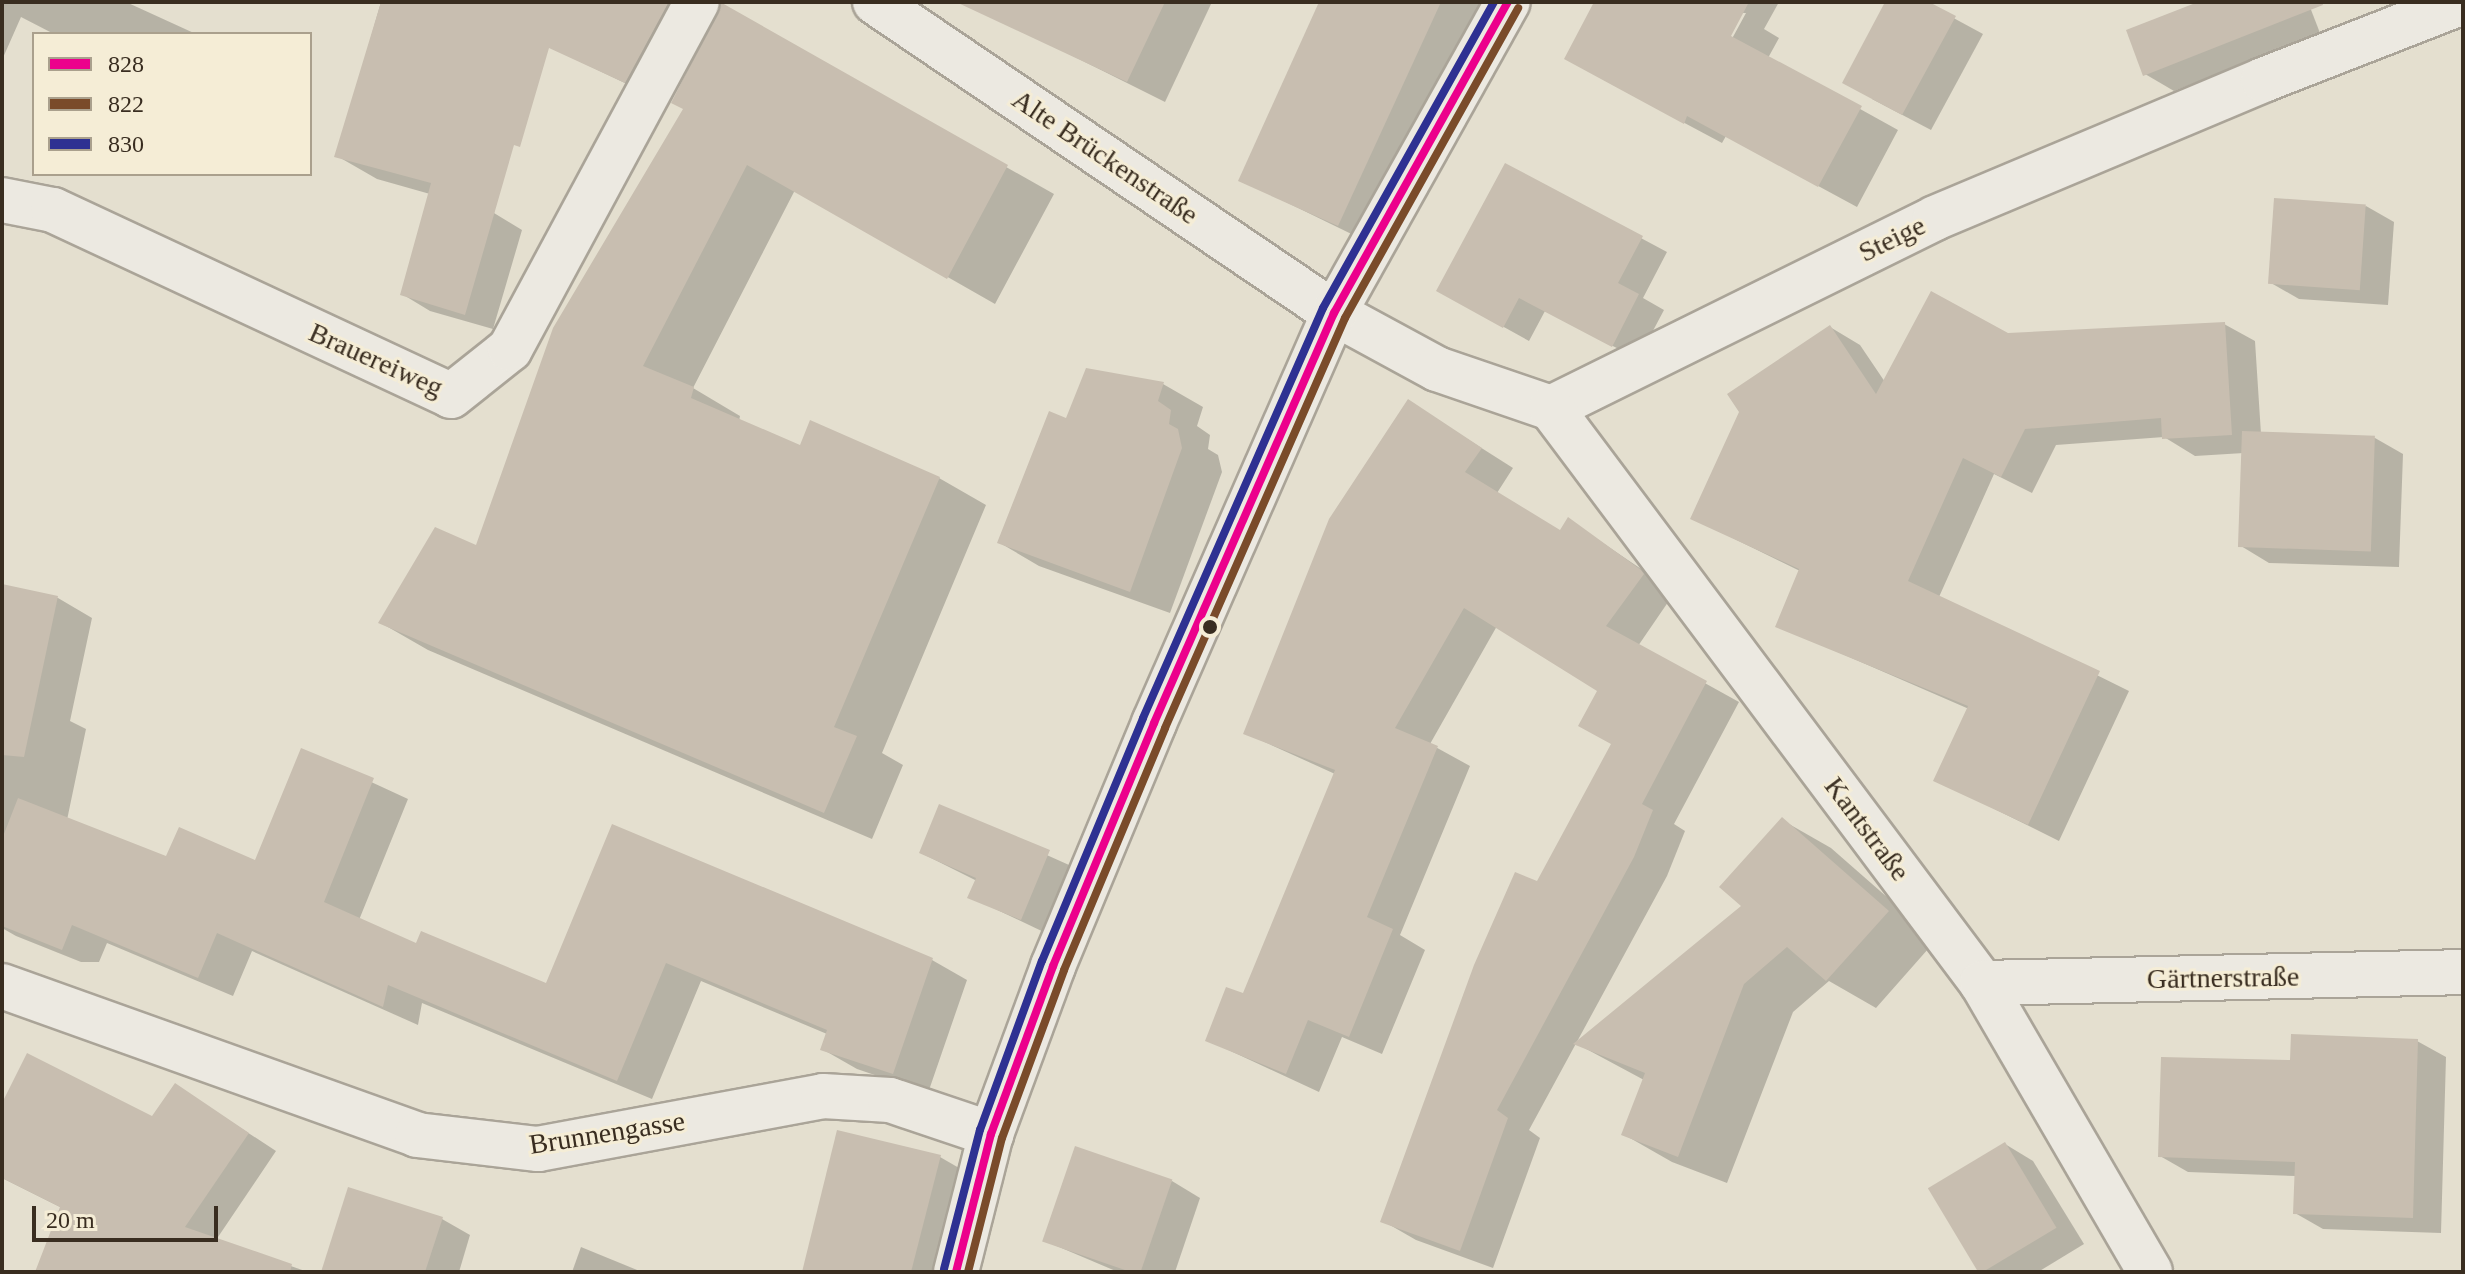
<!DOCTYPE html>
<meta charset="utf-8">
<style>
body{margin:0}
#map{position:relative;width:2465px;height:1274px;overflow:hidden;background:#e4dfcf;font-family:Georgia,serif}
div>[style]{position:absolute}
.shadow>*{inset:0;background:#0003}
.building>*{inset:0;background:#c8beb0;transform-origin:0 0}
.roads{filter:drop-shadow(2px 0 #aaa498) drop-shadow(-2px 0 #aaa498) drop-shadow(0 2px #aaa498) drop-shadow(0 -2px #aaa498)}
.minor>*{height:44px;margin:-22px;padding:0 22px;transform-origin:22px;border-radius:22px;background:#ece9e1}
.tertiary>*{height:44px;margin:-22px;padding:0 22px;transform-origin:22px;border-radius:22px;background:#ece9e1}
.bus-1>*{height:8px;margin:-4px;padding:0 4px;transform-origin:4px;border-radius:4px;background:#ec008c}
.bus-2>*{height:8px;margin:-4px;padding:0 4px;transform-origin:4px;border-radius:4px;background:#7a4b2a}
.bus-3>*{height:8px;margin:-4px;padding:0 4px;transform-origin:4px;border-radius:4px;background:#2e3192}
.dots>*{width:22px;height:22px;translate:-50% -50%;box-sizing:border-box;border:4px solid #f5edd6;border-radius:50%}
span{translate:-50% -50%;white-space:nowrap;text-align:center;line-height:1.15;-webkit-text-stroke:6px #f5edd6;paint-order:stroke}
.street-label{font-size:28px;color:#392d20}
.frame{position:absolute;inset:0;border:4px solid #392d20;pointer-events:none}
.legend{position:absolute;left:32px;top:32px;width:280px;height:144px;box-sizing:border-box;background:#f5edd6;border:2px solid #aaa08d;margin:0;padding:10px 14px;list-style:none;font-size:24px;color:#392d20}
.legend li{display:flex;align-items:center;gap:16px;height:40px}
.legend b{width:40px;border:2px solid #aaa08d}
.scale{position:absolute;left:32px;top:1206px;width:186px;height:36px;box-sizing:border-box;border:4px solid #392d20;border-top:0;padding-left:10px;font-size:24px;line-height:28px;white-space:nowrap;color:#392d20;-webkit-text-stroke:6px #f5edd6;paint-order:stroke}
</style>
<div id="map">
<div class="shadow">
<i style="clip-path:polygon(2px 2px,126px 2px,196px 34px,54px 34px,21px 17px,2px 60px)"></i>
<i style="clip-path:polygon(381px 2px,541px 2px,494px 213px,522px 230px,493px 329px,430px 311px,402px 294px,430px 194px,377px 179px,337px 156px)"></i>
<i style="clip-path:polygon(578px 2px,693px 2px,654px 97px,556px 50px)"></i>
<i style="clip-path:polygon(1041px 2px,1212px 2px,1165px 102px,1027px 33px)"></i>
<i style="clip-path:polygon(1322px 2px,1488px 2px,1376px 246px,1241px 180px)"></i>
<i style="clip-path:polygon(evenodd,1596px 2px,1779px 2px,1764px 29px,1779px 38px,1768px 58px,1898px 130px,1857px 207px,1726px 136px,1722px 143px,1604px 80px,1596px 2px,1741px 13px,1746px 13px,1728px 46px,1724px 44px,1741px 13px)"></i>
<i style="clip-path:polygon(1888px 2px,1924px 2px,1983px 34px,1931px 130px,1872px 99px)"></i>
<i style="clip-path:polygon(2203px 2px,2308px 2px,2320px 33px,2174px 91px,2145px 74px)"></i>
<i style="clip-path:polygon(741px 17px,1054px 194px,995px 304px,795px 190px,693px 388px,740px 416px,739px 421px,801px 448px,939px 478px,986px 505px,882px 753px,903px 765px,872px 839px,428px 650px,381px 623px,477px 547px)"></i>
<i style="clip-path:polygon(1506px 166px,1667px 252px,1643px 298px,1664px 310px,1638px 359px,1545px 311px,1529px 341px,1464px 305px)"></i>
<i style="clip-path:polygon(2366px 206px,2394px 222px,2388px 305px,2299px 299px,2271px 283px)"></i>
<i style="clip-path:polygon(2224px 324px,2255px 341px,2261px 434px,2375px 438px,2403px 454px,2399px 567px,2269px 563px,2241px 546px,2244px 453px,2195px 456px,2164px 437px,2056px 445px,2032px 493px,1994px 474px,1939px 597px,2129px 691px,2059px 841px,1936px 780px,1969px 709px,1778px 626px,1800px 571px,1692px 518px,1830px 327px,1860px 345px,1885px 382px,2007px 335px)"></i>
<i style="clip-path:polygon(1163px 384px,1203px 407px,1197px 426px,1210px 435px,1208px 449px,1218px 455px,1222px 472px,1170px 613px,1039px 566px,1000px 543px,1067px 421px)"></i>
<i style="clip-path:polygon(1409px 402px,1513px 468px,1497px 493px,1561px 532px,1569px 520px,1675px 592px,1638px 646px,1739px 702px,1674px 824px,1685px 831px,1667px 876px,1529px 1130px,1540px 1138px,1493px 1268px,1416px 1240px,1383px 1221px,1538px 884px,1614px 744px,1600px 690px,1497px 626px,1430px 744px,1470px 766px,1400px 935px,1425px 950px,1382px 1054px,1342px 1037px,1319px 1092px,1207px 1040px,1244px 996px,1335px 774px,1245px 733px)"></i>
<i style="clip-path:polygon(2px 586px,58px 598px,92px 618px,70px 721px,86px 729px,67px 820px,167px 859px,256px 863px,302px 750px,408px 799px,359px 920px,417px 946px,547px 986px,613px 826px,932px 960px,967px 980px,928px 1093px,857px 1069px,822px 1049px,827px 1034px,701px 981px,652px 1099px,422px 1003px,418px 1025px,252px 951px,233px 996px,107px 943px,99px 962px,81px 962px,16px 936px,2px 928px)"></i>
<i style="clip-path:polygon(940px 807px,1078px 869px,1050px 935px,970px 897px,977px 881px,921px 853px)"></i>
<i style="clip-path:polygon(1782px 820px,1831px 848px,1936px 940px,1876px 1008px,1829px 981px,1793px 1012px,1727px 1183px,1672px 1162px,1623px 1134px,1644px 1080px,1577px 1044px,1744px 906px)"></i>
<i style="clip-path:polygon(2417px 1041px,2446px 1057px,2441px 1233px,2323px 1229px,2295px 1213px,2296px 1176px,2188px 1172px,2160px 1156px,2292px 1062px)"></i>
<i style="clip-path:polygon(175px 1085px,276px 1151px,216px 1240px,308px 1272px,65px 1272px,62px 1208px,2px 1178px,2px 1108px,152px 1119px)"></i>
<i style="clip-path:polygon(2005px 1144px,2033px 1161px,2084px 1244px,2038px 1272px,1981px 1272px,1931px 1189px)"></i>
<i style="clip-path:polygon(940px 1157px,973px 1176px,949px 1272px,804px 1272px)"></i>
<i style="clip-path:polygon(1172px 1181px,1200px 1198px,1175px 1272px,1118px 1272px,1045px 1241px)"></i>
<i style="clip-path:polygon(442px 1219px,470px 1235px,459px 1272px,324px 1272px)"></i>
<i style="clip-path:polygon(581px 1247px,642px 1272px,572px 1272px)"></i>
</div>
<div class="building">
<i style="clip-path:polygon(381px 2px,669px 2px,625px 83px,549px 48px,520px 147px,514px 145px,465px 315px,400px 295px,431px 183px,334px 157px)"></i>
<i style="clip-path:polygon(956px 2px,1165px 2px,1127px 82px)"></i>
<i style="clip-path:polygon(1319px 2px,1441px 2px,1338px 226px,1238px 181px)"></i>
<i style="clip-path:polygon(1594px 2px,1749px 2px,1731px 36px,1862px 106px,1818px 187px,1687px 116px,1684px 124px,1564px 59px)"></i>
<i style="clip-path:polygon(1885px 2px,1929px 2px,1956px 16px,1902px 115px,1842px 83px)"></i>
<i style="clip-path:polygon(2198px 2px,2322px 2px,2323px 5px,2143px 76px,2126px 30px)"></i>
<i style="clip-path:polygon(722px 3px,1008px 165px,947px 279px,747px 165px,643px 366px,694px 387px,691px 398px,800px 445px,810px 420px,940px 477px,834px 727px,857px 736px,824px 813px,378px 623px,435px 527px,476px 545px,553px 328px,683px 109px,671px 103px)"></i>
<i style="clip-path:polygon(1505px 163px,1643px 236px,1618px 283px,1639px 294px,1612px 347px,1519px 298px,1503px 328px,1436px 291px)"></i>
<i style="left:2274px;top:198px;width:92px;height:86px;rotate:4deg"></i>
<i style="clip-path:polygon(1931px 291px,2008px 333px,2225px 322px,2232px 435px,2162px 439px,2161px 418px,2025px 429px,2001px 477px,1963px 458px,1908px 581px,2100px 671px,2028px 825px,1933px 781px,1968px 706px,1775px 627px,1799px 569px,1690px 519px,1739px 412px,1727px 394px,1830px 325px,1876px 394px)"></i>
<i style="clip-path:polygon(1086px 368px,1164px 382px,1158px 401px,1171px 410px,1169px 424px,1178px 429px,1182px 448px,1130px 592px,997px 543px,1049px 411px,1066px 418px)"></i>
<i style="clip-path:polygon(1408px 399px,1482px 448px,1465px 472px,1560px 530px,1568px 517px,1641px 570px,1644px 574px,1606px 626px,1707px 681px,1642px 804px,1653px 810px,1634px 857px,1497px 1110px,1508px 1118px,1460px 1251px,1380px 1222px,1474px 965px,1515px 872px,1537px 881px,1611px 744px,1578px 726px,1597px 691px,1464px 608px,1395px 728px,1438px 746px,1367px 917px,1393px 929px,1349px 1037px,1308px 1020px,1286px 1074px,1205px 1041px,1226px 987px,1243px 993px,1335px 770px,1243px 734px,1329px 519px)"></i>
<i style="left:2242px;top:431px;width:133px;height:116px;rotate:2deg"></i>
<i style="clip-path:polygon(2px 584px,58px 596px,24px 757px,2px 755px)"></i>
<i style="clip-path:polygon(301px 748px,374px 778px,324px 902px,416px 943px,421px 931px,546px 983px,612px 824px,933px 958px,893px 1074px,820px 1050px,827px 1030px,666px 963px,617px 1081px,388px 985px,383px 1007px,217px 933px,198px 978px,72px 925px,62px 950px,2px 926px,2px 839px,18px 798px,166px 856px,179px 827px,255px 860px)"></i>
<i style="clip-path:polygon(939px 804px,1050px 850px,1021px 920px,967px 898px,976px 878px,919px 853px)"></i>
<i style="clip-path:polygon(1782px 817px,1889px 911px,1826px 981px,1787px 947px,1744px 984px,1678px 1157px,1621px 1135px,1645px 1073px,1573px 1044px,1741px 906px,1719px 887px)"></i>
<i style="clip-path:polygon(2291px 1034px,2418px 1039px,2413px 1218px,2293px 1214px,2295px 1162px,2158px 1157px,2161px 1057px,2290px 1060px)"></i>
<i style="clip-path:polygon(27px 1053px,152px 1116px,175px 1083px,249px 1133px,185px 1227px,292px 1264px,290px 1272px,35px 1272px,60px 1207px,2px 1178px,2px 1103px)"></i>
<i style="clip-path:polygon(837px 1130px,941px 1155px,911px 1272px,802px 1272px)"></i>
<i style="left:2005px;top:1142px;width:100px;height:90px;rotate:59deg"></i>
<i style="left:1075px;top:1146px;width:103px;height:101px;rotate:19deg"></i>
<i style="clip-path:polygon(348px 1187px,443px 1217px,425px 1272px,321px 1272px)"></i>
</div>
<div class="roads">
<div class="minor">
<i style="left:875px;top:2px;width:554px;rotate:34.12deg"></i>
<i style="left:1334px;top:313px;width:117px;rotate:28.5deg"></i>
<i style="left:1437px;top:369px;width:120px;rotate:18.9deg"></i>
<i style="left:1551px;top:408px;width:428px;rotate:-26.3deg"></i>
<i style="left:1935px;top:218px;width:356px;rotate:-22.8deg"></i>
<i style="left:2263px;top:80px;width:215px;rotate:-21.3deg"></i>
<i style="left:2px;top:200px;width:52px;rotate:11.1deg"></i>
<i style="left:53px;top:210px;width:439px;rotate:25deg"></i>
<i style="left:451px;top:396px;width:75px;rotate:-38.5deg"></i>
<i style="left:510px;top:349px;width:394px;rotate:-61.7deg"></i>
<i style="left:1551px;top:408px;width:719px;rotate:53.15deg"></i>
<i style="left:1982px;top:983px;width:334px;rotate:59.8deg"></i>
<i style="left:1982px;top:983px;width:481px;rotate:-1.3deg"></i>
<i style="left:2px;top:986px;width:441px;rotate:19.7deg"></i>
<i style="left:417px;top:1135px;width:122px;rotate:6.6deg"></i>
<i style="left:538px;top:1149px;width:290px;rotate:-10.5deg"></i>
<i style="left:823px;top:1096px;width:67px;rotate:3.4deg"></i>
<i style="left:890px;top:1100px;width:107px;rotate:18.6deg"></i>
</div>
<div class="tertiary">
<i style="left:956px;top:1272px;width:142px;rotate:-75.8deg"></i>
<i style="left:991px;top:1134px;width:179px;rotate:-69.7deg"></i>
<i style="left:1053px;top:966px;width:263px;rotate:-67.4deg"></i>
<i style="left:1154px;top:723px;width:448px;rotate:-66.3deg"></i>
<i style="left:1334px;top:313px;width:356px;rotate:-60.8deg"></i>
</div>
</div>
<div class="bus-1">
<i style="left:956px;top:1272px;width:142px;rotate:-75.8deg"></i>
<i style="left:991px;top:1134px;width:179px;rotate:-69.7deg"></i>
<i style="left:1053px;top:966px;width:263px;rotate:-67.4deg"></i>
<i style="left:1154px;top:723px;width:448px;rotate:-66.3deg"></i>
<i style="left:1334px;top:313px;width:356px;rotate:-60.8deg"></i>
</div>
<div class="bus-2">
<i style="left:968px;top:1272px;width:138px;rotate:-75.8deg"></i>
<i style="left:1002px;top:1138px;width:179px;rotate:-69.7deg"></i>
<i style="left:1064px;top:970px;width:262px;rotate:-67.3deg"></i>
<i style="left:1165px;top:728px;width:448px;rotate:-66.3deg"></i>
<i style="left:1345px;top:318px;width:355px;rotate:-60.8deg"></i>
</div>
<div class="bus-3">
<i style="left:944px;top:1269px;width:144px;rotate:-75.5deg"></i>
<i style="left:980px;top:1130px;width:180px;rotate:-69.9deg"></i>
<i style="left:1042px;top:961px;width:263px;rotate:-67.4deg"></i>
<i style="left:1143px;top:718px;width:448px;rotate:-66.3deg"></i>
<i style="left:1323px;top:308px;width:351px;rotate:-60.8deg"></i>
</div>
<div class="dots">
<i style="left:1210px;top:627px;background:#392d20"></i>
</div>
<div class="street-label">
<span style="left:1105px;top:157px;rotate:34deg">Alte Brückenstraße</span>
<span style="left:1892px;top:239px;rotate:-26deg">Steige</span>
<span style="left:376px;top:360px;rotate:24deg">Brauereiweg</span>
<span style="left:1867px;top:829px;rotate:53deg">Kantstraße</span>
<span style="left:2223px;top:978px;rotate:-1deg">Gärtnerstraße</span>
<span style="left:607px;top:1133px;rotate:-9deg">Brunnengasse</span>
</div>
<div class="frame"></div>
<ul class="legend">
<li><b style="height:10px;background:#ec008c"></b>828</li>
<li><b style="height:10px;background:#7a4b2a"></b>822</li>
<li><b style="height:10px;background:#2e3192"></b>830</li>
</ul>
<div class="scale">20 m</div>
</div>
